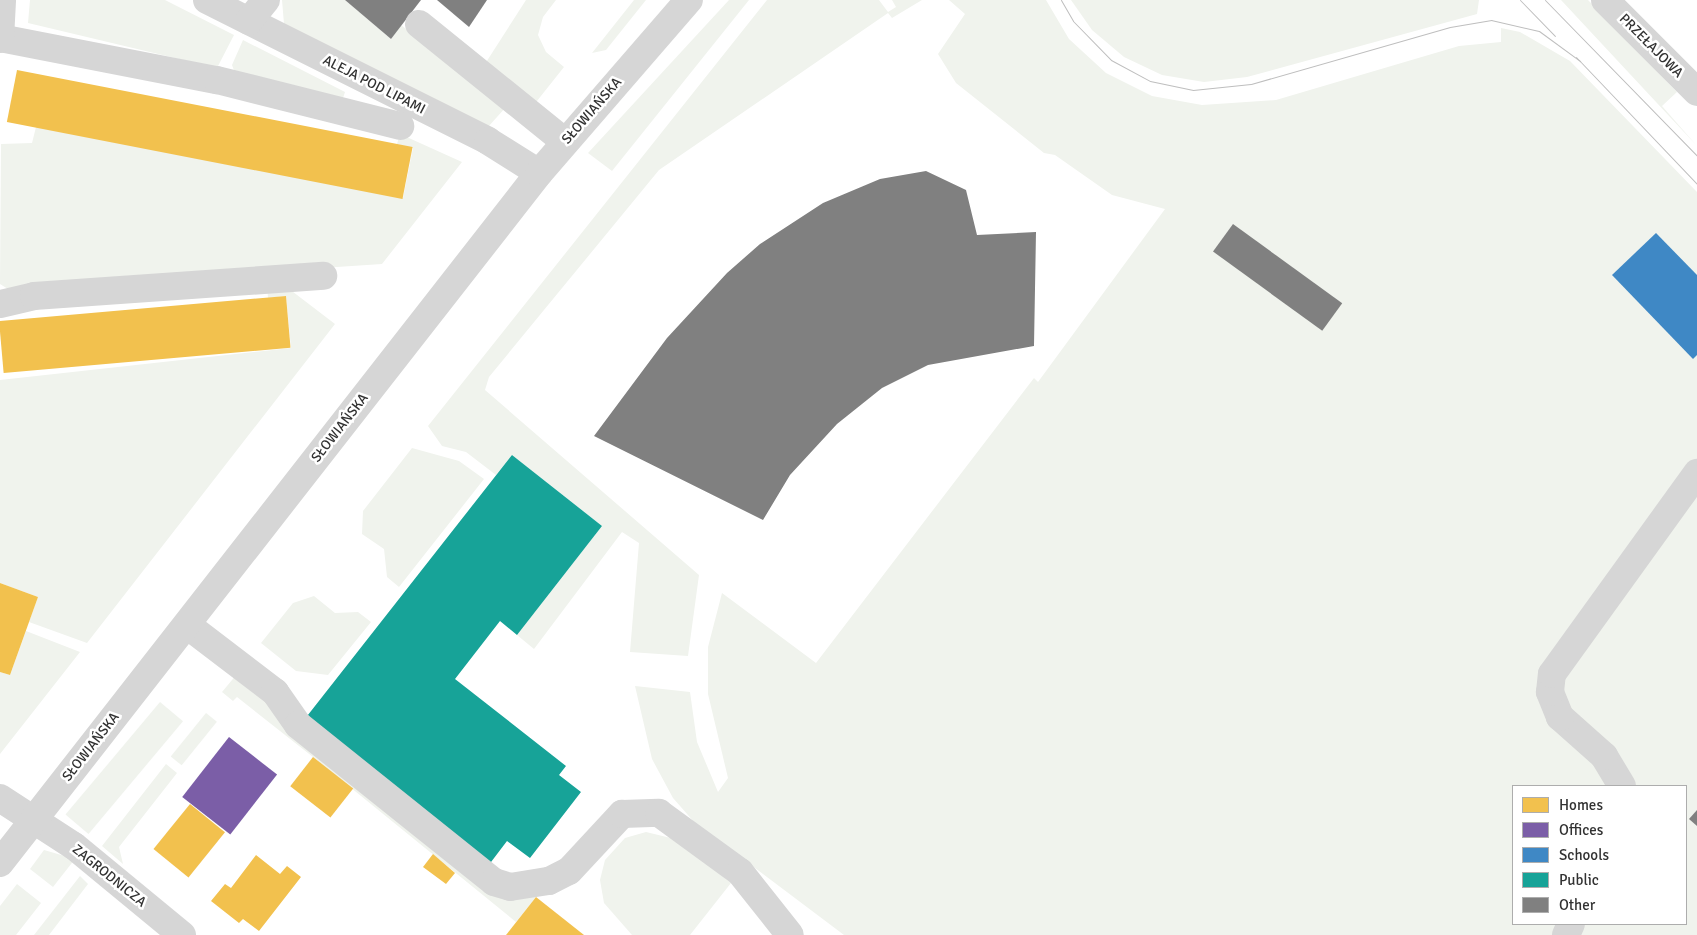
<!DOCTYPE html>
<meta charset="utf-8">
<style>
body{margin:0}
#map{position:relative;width:1697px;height:935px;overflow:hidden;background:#fff;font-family:Signika,sans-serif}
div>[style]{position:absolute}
.green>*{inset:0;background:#f0f3ed;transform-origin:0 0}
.homes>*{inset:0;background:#f2c14e;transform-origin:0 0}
.offices>*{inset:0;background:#7b5ea7;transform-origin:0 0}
.schools>*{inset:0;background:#3f88c5}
.public>*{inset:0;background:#17a398}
.building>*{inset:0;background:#808080;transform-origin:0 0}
.minor>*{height:28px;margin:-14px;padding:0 14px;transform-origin:14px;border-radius:14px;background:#d6d6d6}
.tram>*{height:1px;margin:-0.5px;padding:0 0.5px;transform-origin:0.5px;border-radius:0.5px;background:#bebebe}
span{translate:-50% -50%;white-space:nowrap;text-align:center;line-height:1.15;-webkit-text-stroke:5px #fff;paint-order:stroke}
.street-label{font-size:14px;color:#323232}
.legend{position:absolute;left:1512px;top:785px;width:175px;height:140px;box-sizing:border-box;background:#fff;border:1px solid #adadad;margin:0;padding:6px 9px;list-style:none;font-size:15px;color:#323232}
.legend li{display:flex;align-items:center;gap:10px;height:25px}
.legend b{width:25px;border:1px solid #adadad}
</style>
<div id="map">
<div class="green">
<i style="clip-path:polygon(30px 0,165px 0,234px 35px,217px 68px,28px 23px)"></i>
<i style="clip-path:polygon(282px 0,345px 0,391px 39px,401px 25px,506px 107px,488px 127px,284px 24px)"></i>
<i style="clip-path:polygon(526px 0,556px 0,543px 17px,538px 35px,546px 52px,564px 67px,533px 106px,483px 67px)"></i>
<i style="clip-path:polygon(634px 0,646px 0,606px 50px,592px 53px)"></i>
<i style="clip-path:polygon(729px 0,749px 0,612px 171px,588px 153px)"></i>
<i style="clip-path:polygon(767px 0,879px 0,888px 12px,896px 7px,892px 0,922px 0,892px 18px,888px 13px,659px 170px,489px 377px,485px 390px,699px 575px,688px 656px,630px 652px,639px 543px,622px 532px,534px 649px,517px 635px,602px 526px,512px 455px,496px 475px,466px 452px,442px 446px,428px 426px)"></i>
<i style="clip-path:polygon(949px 0,1046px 0,1069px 39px,1106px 73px,1152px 96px,1202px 105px,1276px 100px,1459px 46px,1501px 42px,1501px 28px,1520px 32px,1570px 61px,1697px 192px,1697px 935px,1577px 935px,1582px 924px,1686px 924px,1686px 786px,1513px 786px,1513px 924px,1561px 924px,1556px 935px,844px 935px,695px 823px,673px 798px,652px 759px,635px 686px,690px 692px,697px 742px,718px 792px,728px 778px,708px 694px,708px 647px,722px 593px,816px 663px,1034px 378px,1038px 382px,1165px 209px,1112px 195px,1055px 155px,1044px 153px,956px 83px,938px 54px,965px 14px)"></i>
<i style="clip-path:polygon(1071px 0,1479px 0,1477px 14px,1247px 77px,1204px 82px,1162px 75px,1124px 57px,1092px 30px)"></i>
<i style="clip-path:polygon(1561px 0,1588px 0,1677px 92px,1662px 106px,1697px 146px)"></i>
<i style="clip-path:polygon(243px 40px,345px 92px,343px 98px,235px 73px,232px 65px)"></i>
<i style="clip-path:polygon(36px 127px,403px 198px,413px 148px,397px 144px,400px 134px,462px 162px,382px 264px,8px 289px,0 284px,1px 144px,32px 143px)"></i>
<i style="clip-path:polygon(284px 285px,335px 324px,87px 643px,29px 622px,38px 597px,0 583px,0 380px,291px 348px,286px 296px,268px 298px,267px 286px)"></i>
<i style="clip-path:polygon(412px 448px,459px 461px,484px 479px,399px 587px,387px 577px,384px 549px,362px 534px,363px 511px)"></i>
<i style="clip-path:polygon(314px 596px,335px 613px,358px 612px,371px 622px,328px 675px,296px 671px,261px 643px,293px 603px)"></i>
<i style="clip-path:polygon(26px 631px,80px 652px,0 754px,0 672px,10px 675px)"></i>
<i style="clip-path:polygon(237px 674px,536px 897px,516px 922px,313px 757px,237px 697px,233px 701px,222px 692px)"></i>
<i style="left:160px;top:702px;width:30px;height:147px;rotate:40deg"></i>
<i style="left:206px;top:713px;width:14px;height:56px;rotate:39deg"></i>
<i style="clip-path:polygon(166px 764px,177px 773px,119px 847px,123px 864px,102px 846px)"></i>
<i style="clip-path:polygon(646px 832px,679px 840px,731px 883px,690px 935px,632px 935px,604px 903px,600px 880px,605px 860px,625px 838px)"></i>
<i style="clip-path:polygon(44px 850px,75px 859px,53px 887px,30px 869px)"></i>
<i style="clip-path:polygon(80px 876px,88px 884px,49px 935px,34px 935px)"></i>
<i style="clip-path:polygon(17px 884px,41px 903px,16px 935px,0 935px,0 906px)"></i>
</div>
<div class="homes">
<i style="left:17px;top:70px;width:403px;height:53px;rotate:11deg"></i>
<i style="left:286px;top:296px;width:52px;height:288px;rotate:85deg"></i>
<i style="clip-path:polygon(0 583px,38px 597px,10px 675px,0 672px)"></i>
<i style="left:313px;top:757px;width:51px;height:37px;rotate:38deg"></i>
<i style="left:190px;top:804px;width:45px;height:58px;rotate:39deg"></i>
<i style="clip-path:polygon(433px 854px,455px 873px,446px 884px,423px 867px)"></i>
<i style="clip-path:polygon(256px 855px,280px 874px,287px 866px,301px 877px,259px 931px,243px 919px,239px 923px,211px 901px,225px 884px,231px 888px)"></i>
<i style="clip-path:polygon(536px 897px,584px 935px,506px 935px)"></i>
</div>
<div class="offices">
<i style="left:229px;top:737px;width:61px;height:76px;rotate:38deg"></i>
</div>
<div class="schools">
<i style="clip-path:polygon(1656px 233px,1697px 275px,1697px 355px,1693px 359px,1612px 275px)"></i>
</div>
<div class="public">
<i style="clip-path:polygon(512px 455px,602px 526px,517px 635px,500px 621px,455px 679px,566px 766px,559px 775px,581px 792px,530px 858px,507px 841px,488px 866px,304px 720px)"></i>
</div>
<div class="building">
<i style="clip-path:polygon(345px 0,421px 0,391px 39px)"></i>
<i style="clip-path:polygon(437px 0,487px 0,469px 27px)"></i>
<i style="clip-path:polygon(926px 171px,966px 190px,977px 235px,1036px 232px,1034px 346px,928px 365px,882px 388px,837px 424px,790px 475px,763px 520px,594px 436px,667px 338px,727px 273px,760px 244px,823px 203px,880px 179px)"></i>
<i style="left:1233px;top:224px;width:135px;height:34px;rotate:36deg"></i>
<i style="clip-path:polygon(1697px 810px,1697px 826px,1689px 819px)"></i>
</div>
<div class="minor">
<i style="left:207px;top:0;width:314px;rotate:26.6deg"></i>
<i style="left:488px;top:141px;width:60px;rotate:32.1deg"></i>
<i style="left:1605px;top:0;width:130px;rotate:45deg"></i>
<i style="left:249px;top:21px;width:27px;rotate:-51deg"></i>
<i style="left:419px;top:24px;width:188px;rotate:38.9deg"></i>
<i style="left:0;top:38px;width:221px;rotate:11deg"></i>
<i style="left:217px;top:80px;width:189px;rotate:14.1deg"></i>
<i style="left:0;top:39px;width:39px;rotate:-87deg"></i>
<i style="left:0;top:304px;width:35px;rotate:-13deg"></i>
<i style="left:34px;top:296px;width:290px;rotate:-4deg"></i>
<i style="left:187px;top:625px;width:111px;rotate:37.3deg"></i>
<i style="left:275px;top:692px;width:40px;rotate:55.1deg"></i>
<i style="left:298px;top:725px;width:251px;rotate:38.7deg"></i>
<i style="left:494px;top:882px;width:17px;rotate:17deg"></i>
<i style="left:510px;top:887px;width:39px;rotate:-9deg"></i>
<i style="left:549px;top:881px;width:22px;rotate:-27deg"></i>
<i style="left:569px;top:871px;width:78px;rotate:-47.1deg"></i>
<i style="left:622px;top:814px;width:37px;rotate:-2deg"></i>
<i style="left:659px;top:813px;width:100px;rotate:36.1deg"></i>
<i style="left:740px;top:872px;width:80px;rotate:51.6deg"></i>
<i style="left:1622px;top:786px;width:35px;rotate:-121deg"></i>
<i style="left:1604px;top:756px;width:59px;rotate:-138.4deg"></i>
<i style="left:1560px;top:717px;width:27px;rotate:-112deg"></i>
<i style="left:1550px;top:692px;width:18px;rotate:-84deg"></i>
<i style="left:1552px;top:674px;width:248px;rotate:-54.2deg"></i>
<i style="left:0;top:798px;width:88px;rotate:33deg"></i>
<i style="left:74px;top:846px;width:140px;rotate:39.5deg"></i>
<i style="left:0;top:863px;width:876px;rotate:-52deg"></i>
<i style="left:539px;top:173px;width:229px;rotate:-49.1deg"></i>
<i style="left:1566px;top:935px;width:12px;rotate:-66deg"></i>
</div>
<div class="tram">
<i style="left:1061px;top:0;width:24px;rotate:60deg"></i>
<i style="left:1073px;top:21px;width:54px;rotate:45.7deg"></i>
<i style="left:1111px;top:60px;width:44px;rotate:28.3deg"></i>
<i style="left:1150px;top:81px;width:44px;rotate:11.8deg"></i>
<i style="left:1193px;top:90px;width:58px;rotate:-5.9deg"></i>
<i style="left:1251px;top:84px;width:207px;rotate:-16deg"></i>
<i style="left:1450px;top:27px;width:42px;rotate:-9.7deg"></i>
<i style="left:1491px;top:20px;width:49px;rotate:12.9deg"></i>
<i style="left:1539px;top:31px;width:51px;rotate:36.2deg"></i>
<i style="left:1520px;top:0;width:50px;rotate:45.8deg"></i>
<i style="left:1545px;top:0;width:218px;rotate:45.7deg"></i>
<i style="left:1576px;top:57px;width:175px;rotate:46.4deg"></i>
</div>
<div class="street-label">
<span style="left:1651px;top:46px;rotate:45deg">PRZEŁAJOWA</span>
<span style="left:374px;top:85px;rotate:27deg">ALEJA POD LIPAMI</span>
<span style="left:592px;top:111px;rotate:-49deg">SŁOWIAŃSKA</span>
<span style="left:340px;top:428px;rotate:-52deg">SŁOWIAŃSKA</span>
<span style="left:91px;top:747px;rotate:-52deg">SŁOWIAŃSKA</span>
<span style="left:109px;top:876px;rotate:39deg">ZAGRODNICZA</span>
</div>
<ul class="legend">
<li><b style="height:14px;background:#f2c14e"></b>Homes</li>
<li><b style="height:14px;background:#7b5ea7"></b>Offices</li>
<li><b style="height:14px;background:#3f88c5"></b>Schools</li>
<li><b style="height:14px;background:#17a398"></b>Public</li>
<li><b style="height:14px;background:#808080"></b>Other</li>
</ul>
</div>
